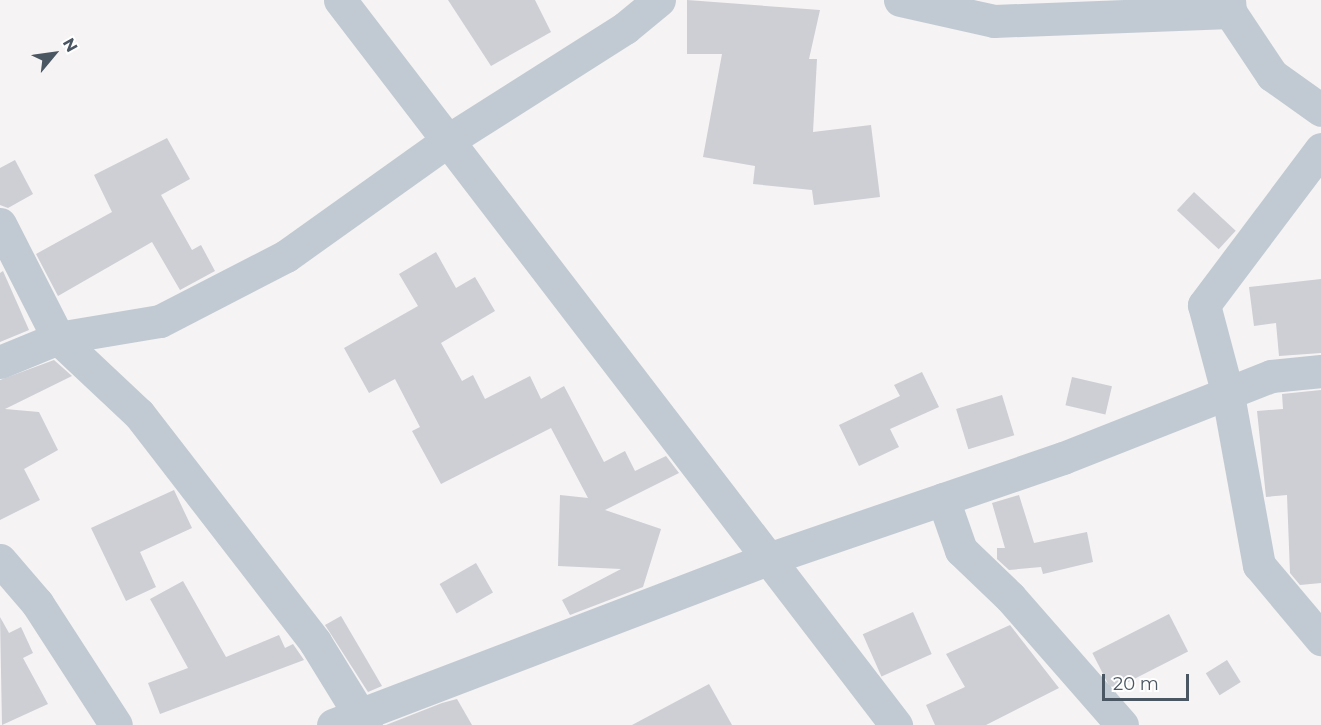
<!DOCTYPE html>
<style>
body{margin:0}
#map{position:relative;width:1321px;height:725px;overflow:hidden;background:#f5f3f3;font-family:Montserrat,sans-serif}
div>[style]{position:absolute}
.building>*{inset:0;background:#cdcfd5;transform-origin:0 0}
.street>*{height:33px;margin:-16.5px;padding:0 16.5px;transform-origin:16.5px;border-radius:16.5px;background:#c1cad2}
span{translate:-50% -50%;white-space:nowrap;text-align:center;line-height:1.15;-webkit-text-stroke:5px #fff;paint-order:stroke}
.north{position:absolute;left:24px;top:24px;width:60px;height:60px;-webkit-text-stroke:4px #fff;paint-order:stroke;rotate:61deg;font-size:16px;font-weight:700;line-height:24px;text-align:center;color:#4a5661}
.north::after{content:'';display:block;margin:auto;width:21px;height:27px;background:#4a5661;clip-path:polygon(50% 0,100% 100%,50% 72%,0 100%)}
.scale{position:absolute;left:1102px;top:674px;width:87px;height:27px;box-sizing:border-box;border:3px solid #4a5661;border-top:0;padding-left:8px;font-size:18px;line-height:21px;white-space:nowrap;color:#4a5661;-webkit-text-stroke:4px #fff;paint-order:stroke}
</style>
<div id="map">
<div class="building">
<i style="clip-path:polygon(448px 0,535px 0,551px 32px,491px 66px)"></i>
<i style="clip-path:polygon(687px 0,820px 10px,809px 59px,817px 59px,813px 132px,871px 125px,880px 197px,814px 205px,812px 190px,753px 184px,755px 166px,703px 157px,722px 54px,687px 54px)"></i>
<i style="clip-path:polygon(167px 138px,190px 179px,161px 195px,192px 250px,201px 245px,215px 271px,180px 290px,152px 242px,58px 296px,36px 254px,112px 212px,94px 175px)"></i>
<i style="clip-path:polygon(15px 160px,33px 194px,8px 208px,0 205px,0 168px)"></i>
<i style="left:1194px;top:192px;width:57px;height:25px;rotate:43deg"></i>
<i style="clip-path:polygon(436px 252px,456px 288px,475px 277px,495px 311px,441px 343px,462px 381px,473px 375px,485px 399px,530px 376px,541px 399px,564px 386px,604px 462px,625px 451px,635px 471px,666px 456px,679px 473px,605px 510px,661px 529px,643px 587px,570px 615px,562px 600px,621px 569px,558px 566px,560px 495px,588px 498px,551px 428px,441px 484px,412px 431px,420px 427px,395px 379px,369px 393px,344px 348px,418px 306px,399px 274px)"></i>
<i style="clip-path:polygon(3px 271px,29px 330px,0 342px,0 273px)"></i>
<i style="clip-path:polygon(1321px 279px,1321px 353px,1279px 356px,1276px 323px,1254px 326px,1249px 287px)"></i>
<i style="clip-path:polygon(54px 360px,72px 376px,5px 409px,39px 412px,58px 450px,24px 469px,40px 500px,0 520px,0 380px)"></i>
<i style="clip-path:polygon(922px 372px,939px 407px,890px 429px,899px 447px,859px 466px,839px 425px,900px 396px,894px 385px)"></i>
<i style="left:1072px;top:377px;width:41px;height:29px;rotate:13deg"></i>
<i style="clip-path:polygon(1321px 390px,1321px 583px,1300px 585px,1290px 573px,1287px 495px,1266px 497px,1257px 411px,1283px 409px,1282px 394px)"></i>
<i style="left:1002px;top:395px;width:42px;height:48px;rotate:73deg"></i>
<i style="clip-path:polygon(174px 490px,192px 528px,140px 552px,156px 587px,126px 601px,91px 528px)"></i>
<i style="clip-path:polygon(1019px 495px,1034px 543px,1087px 532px,1093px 562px,1043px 574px,1041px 567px,1009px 570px,997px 559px,997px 548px,1005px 548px,992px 503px)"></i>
<i style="left:476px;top:563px;width:34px;height:42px;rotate:60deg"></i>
<i style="clip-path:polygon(183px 581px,226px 657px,279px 635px,285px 648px,293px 644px,304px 660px,160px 714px,148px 683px,188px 668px,150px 599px)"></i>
<i style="left:913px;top:612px;width:46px;height:55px;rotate:66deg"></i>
<i style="left:1169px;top:614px;width:42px;height:86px;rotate:63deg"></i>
<i style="clip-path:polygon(341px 616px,368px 662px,382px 686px,368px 692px,325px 625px)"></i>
<i style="clip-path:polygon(0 617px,9px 633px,21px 627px,33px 653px,23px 658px,48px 704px,2px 725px)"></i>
<i style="clip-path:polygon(1010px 625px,1059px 688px,986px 725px,935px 725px,926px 705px,965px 687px,946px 654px)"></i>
<i style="left:1227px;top:660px;width:26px;height:25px;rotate:58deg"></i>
<i style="clip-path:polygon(709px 684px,732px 725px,632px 725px)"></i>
<i style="clip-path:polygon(457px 699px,472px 725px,386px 725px,442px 703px)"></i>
</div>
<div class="street">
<i style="left:340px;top:0;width:914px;rotate:52.52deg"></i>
<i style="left:900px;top:0;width:96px;rotate:12.6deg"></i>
<i style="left:994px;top:21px;width:236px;rotate:-2.2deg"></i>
<i style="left:1229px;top:0;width:12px;rotate:85deg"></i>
<i style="left:1230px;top:12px;width:76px;rotate:56.3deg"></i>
<i style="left:1272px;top:75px;width:60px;rotate:35.5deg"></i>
<i style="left:1321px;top:149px;width:195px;rotate:126.9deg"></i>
<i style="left:1204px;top:305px;width:93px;rotate:75.1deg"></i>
<i style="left:1228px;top:395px;width:173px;rotate:79.7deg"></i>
<i style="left:1259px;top:565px;width:97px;rotate:50deg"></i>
<i style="left:0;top:224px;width:128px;rotate:63deg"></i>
<i style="left:58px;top:338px;width:111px;rotate:43.2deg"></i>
<i style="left:139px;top:414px;width:288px;rotate:52.3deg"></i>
<i style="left:315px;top:642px;width:97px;rotate:58.4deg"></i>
<i style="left:0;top:362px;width:63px;rotate:-22.5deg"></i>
<i style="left:58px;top:338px;width:103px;rotate:-9.5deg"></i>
<i style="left:160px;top:321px;width:142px;rotate:-27.3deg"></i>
<i style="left:286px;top:256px;width:198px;rotate:-35.5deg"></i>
<i style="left:447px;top:141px;width:211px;rotate:-32.4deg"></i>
<i style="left:625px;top:28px;width:44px;rotate:-39.5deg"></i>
<i style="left:943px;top:499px;width:54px;rotate:70.6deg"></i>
<i style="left:961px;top:550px;width:68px;rotate:43.8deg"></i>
<i style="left:1010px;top:597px;width:170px;rotate:48.8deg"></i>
<i style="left:0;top:560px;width:57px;rotate:49.3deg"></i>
<i style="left:37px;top:603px;width:145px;rotate:57.1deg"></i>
<i style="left:333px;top:725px;width:466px;rotate:-20.9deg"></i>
<i style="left:768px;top:559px;width:312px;rotate:-18.9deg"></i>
<i style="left:1063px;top:458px;width:224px;rotate:-21.5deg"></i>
<i style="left:1271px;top:376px;width:50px;rotate:-5.7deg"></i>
</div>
<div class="north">N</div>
<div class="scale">20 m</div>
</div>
